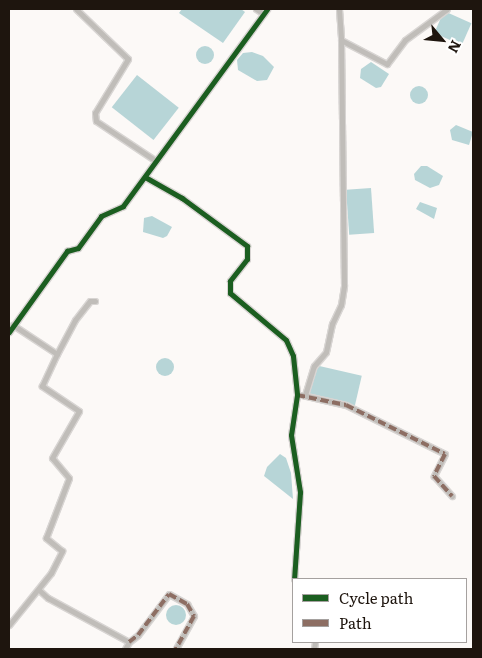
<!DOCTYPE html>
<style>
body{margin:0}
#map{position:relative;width:482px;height:658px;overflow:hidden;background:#fcf9f7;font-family:Literata,serif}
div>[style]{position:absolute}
.water>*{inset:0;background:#b7d5d7;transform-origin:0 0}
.round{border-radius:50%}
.roads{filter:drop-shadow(1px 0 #d8d5d3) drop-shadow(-1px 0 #d8d5d3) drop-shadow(0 1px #d8d5d3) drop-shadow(0 -1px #d8d5d3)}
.minor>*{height:5px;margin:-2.5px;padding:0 2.5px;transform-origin:2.5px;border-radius:2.5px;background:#c0bdb9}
.quiet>*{height:4px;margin-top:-2px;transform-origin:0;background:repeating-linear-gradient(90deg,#8d6e63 0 8px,transparent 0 12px)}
.cycleway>*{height:5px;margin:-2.5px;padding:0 2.5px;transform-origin:2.5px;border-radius:2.5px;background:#1b5e20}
span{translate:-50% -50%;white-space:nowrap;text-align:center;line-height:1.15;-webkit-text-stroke:4px #fff;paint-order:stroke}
.frame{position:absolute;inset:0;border:10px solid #1e150e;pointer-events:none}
.legend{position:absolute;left:292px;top:578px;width:175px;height:65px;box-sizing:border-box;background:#fff;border:1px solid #a5a19f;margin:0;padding:6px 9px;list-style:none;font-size:15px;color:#1e150e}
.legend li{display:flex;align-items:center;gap:10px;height:25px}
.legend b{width:25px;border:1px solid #a5a19f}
.north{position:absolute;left:417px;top:15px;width:50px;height:50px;-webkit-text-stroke:4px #fff;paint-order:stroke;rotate:118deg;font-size:14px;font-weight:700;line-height:20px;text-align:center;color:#1e150e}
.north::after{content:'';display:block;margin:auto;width:18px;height:22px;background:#1e150e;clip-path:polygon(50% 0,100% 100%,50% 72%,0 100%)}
</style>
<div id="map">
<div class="water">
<i style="clip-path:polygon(182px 9px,241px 9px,245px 12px,223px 43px,179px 13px)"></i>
<i style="left:444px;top:11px;width:30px;height:24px;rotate:24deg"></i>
<i class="round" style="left:196px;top:46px;width:18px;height:18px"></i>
<i style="clip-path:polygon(252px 52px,263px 56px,274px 67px,267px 80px,257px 81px,238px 70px,237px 60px,243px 53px)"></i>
<i style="clip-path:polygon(371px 62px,389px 74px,381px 87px,376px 88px,360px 78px,361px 69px)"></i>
<i style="left:137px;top:75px;width:53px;height:41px;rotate:38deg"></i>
<i class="round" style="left:410px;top:86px;width:18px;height:18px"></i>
<i style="clip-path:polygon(456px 125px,473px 132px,469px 145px,452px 140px,450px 130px)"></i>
<i style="clip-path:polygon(421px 166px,427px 166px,443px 176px,439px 185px,430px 188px,415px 180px,414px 174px)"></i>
<i style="left:371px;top:188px;width:45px;height:25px;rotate:86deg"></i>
<i style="clip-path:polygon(420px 202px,437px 208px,434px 219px,416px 209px)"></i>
<i style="clip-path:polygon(152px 216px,172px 227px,167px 236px,163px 238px,143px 232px,144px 218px)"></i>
<i class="round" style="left:156px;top:358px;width:18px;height:18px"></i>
<i style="left:315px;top:365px;width:48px;height:31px;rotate:13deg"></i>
<i style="clip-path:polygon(280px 454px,286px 458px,291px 473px,293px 499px,264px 476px,267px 467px)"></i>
<i class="round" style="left:166px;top:605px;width:20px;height:20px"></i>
</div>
<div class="roads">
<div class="minor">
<i style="left:76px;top:9px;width:72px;rotate:43.9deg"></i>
<i style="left:128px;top:59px;width:63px;rotate:121.4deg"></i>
<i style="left:95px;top:113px;width:8px;rotate:83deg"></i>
<i style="left:96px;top:121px;width:72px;rotate:33.7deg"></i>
<i style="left:256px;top:9px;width:9px;rotate:32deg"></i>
<i style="left:339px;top:9px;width:31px;rotate:86deg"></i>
<i style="left:341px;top:40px;width:52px;rotate:27.6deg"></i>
<i style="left:387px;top:64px;width:30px;rotate:-53deg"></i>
<i style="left:405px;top:40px;width:52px;rotate:-36.4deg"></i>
<i style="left:145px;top:177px;width:43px;rotate:29.6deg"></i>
<i style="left:182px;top:198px;width:81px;rotate:36.4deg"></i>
<i style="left:247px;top:246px;width:13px;rotate:90deg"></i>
<i style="left:247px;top:259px;width:28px;rotate:128deg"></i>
<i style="left:230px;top:281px;width:12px;rotate:90deg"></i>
<i style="left:230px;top:293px;width:73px;rotate:40deg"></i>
<i style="left:286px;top:340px;width:17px;rotate:66deg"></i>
<i style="left:293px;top:356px;width:39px;rotate:84deg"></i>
<i style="left:297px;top:395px;width:40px;rotate:98.5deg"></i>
<i style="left:291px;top:435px;width:58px;rotate:81deg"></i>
<i style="left:300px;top:492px;width:87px;rotate:93.9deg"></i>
<i style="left:9px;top:332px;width:100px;rotate:-54.4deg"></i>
<i style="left:67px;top:251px;width:11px;rotate:-15deg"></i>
<i style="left:78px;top:248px;width:39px;rotate:-54deg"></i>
<i style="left:101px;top:216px;width:24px;rotate:-24deg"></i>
<i style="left:123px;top:206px;width:244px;rotate:-53.8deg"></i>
<i style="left:57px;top:354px;width:38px;rotate:-62deg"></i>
<i style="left:75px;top:320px;width:24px;rotate:-52deg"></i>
<i style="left:90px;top:301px;width:5px"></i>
<i style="left:302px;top:395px;width:45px;rotate:12.8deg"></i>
<i style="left:346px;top:405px;width:110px;rotate:26.3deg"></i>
<i style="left:445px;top:454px;width:25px;rotate:117deg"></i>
<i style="left:434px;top:476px;width:27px;rotate:48deg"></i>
<i style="left:305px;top:395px;width:30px;rotate:-73deg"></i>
<i style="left:314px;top:366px;width:18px;rotate:-49deg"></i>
<i style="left:326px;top:352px;width:29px;rotate:-78deg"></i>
<i style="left:332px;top:324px;width:21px;rotate:-65deg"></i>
<i style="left:341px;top:305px;width:20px;rotate:-81deg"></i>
<i style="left:344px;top:285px;width:245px;rotate:-90.7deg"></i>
<i style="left:39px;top:590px;width:12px;rotate:42deg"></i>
<i style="left:48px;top:598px;width:92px;rotate:28.5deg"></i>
<i style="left:129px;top:642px;width:8px;rotate:120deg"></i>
<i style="left:9px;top:625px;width:67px;rotate:-51.1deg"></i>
<i style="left:51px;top:573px;width:25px;rotate:-63deg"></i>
<i style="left:62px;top:551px;width:21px;rotate:-141deg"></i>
<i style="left:46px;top:538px;width:64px;rotate:-69deg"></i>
<i style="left:69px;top:478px;width:26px;rotate:-130deg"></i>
<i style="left:52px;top:458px;width:54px;rotate:-60.1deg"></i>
<i style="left:79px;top:411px;width:45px;rotate:-146deg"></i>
<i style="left:42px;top:386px;width:35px;rotate:-65deg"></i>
<i style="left:57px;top:354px;width:53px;rotate:-146.6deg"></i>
<i style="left:129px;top:642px;width:11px;rotate:-38deg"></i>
<i style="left:138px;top:635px;width:51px;rotate:-52.9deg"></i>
<i style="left:169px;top:594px;width:21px;rotate:29deg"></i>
<i style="left:187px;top:604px;width:14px;rotate:60deg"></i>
<i style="left:194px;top:616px;width:38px;rotate:119deg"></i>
<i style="left:314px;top:649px;width:7px;rotate:-82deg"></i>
</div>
</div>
<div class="quiet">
<i style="left:297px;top:395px;width:50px;rotate:11.5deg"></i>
<i style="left:346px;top:405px;width:110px;rotate:26.3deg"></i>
<i style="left:445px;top:454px;width:25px;rotate:117deg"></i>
<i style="left:434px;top:476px;width:27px;rotate:48deg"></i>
<i style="left:129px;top:642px;width:11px;rotate:-38deg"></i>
<i style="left:138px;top:635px;width:51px;rotate:-52.9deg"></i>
<i style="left:169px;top:594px;width:21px;rotate:29deg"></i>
<i style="left:187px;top:604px;width:14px;rotate:60deg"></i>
<i style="left:194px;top:616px;width:38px;rotate:119deg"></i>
</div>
<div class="cycleway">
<i style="left:145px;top:177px;width:43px;rotate:29.6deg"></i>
<i style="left:182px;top:198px;width:81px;rotate:36.4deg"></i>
<i style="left:247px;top:246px;width:13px;rotate:90deg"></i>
<i style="left:247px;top:259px;width:28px;rotate:128deg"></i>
<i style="left:230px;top:281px;width:12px;rotate:90deg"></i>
<i style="left:230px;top:293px;width:73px;rotate:40deg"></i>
<i style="left:286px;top:340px;width:17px;rotate:66deg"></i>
<i style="left:293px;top:356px;width:39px;rotate:84deg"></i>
<i style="left:297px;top:395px;width:40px;rotate:98.5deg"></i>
<i style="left:291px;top:435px;width:58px;rotate:81deg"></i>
<i style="left:300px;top:492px;width:87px;rotate:93.9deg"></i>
<i style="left:9px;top:332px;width:100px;rotate:-54.4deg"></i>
<i style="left:67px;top:251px;width:11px;rotate:-15deg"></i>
<i style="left:78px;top:248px;width:39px;rotate:-54deg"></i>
<i style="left:101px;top:216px;width:24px;rotate:-24deg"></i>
<i style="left:123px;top:206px;width:244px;rotate:-53.8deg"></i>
</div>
<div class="frame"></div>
<ul class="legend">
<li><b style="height:6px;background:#1b5e20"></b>Cycle path</li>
<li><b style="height:6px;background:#8d6e63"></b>Path</li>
</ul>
<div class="north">N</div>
</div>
